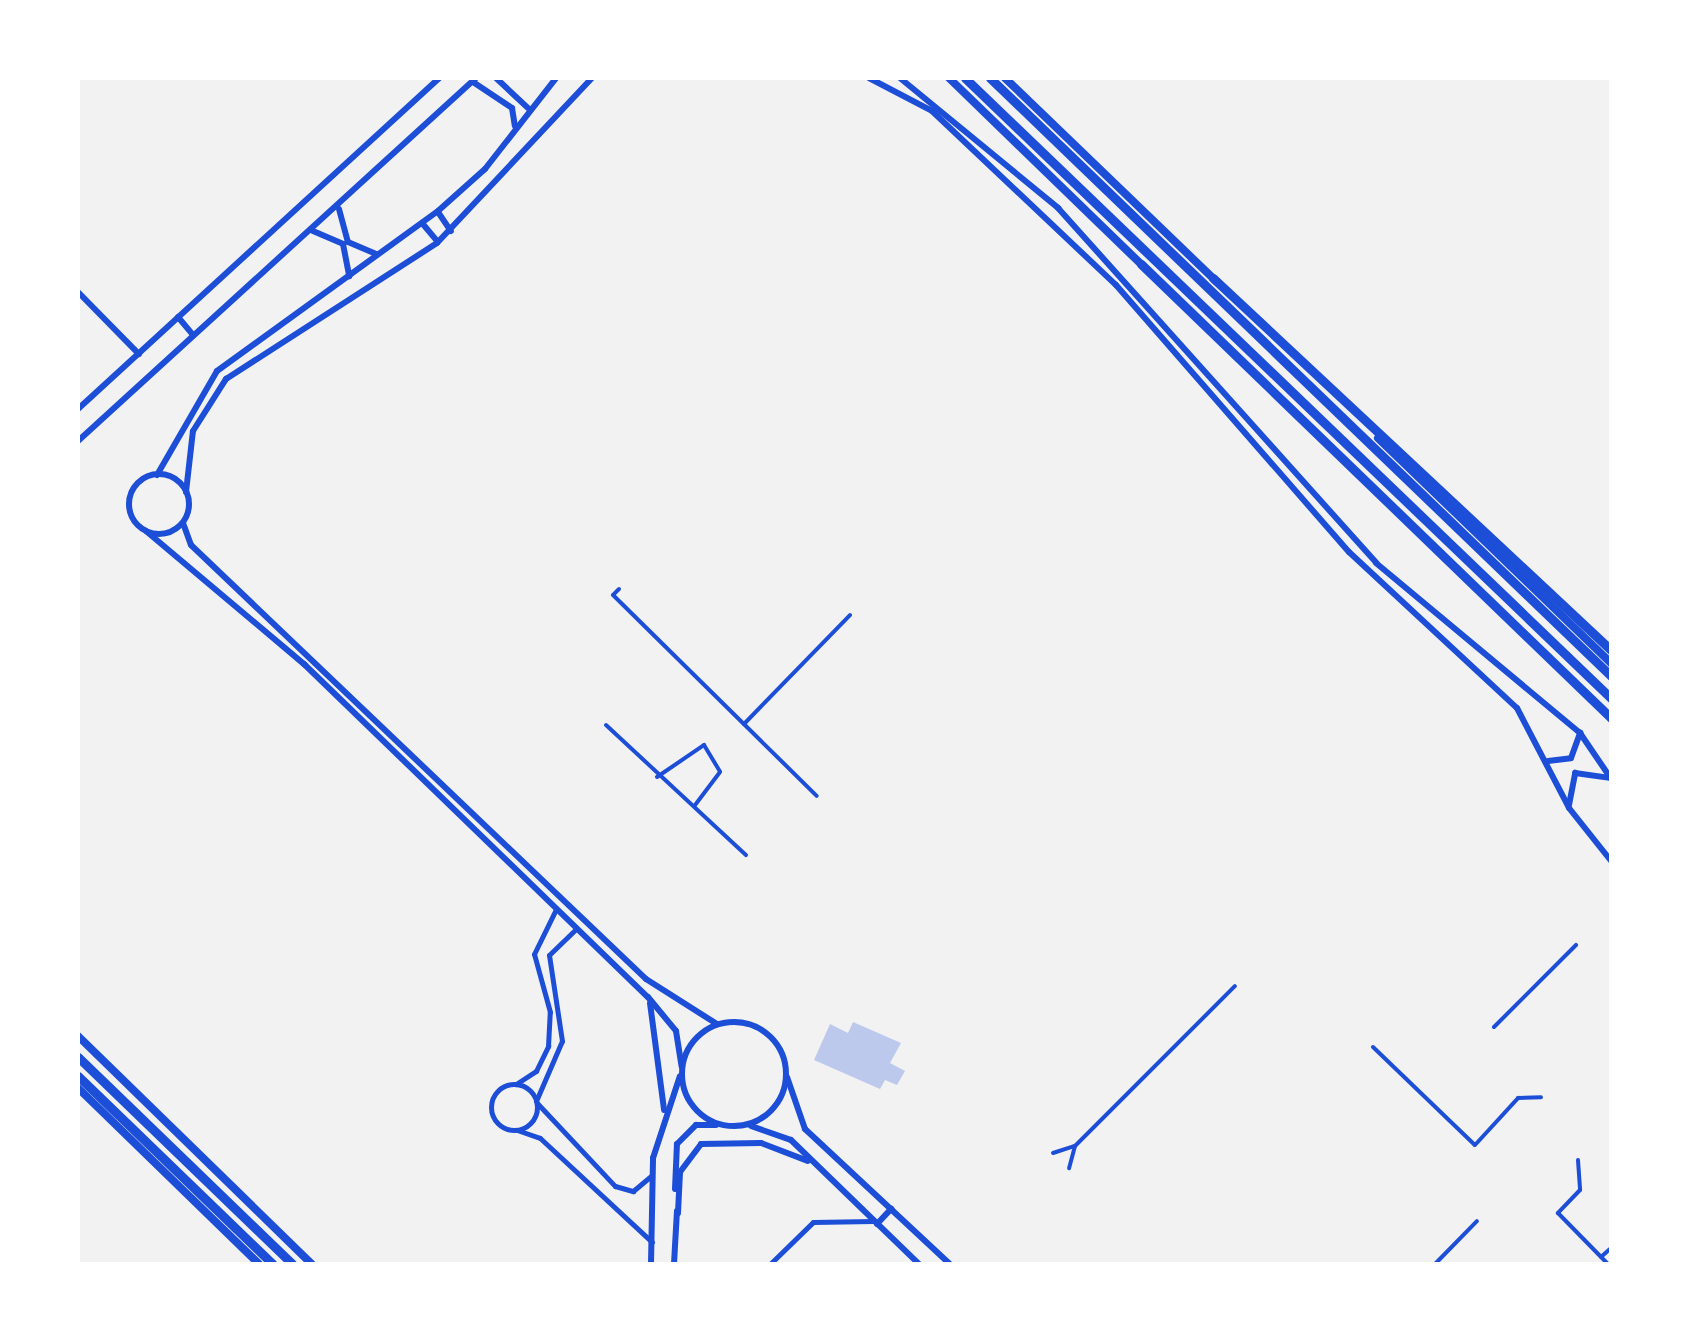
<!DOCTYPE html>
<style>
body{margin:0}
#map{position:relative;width:1689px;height:1342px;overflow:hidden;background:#f2f2f2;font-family:"Open Sans",sans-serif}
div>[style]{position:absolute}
.building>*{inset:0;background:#bdc9ec}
.pedestrian>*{height:4px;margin:-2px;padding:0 2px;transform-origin:2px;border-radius:2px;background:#1d4ed8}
.minor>*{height:5px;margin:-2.5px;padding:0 2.5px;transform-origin:2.5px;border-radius:2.5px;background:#1d4ed8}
.minor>.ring{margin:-2.5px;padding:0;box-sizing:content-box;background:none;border:5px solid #1d4ed8;border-radius:50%}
.tertiary>*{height:6px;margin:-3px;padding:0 3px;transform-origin:3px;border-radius:3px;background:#1d4ed8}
.tertiary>.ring{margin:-3px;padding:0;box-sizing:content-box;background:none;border:6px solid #1d4ed8;border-radius:50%}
.secondary>*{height:8px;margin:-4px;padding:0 4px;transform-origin:4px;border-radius:4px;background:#1d4ed8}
.primary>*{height:8px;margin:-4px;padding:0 4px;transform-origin:4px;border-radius:4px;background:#1d4ed8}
.trunk>*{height:9px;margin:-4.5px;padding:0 4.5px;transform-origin:4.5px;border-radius:4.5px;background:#1d4ed8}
.motorway>*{height:9px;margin:-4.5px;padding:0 4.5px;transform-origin:4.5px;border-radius:4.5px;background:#1d4ed8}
span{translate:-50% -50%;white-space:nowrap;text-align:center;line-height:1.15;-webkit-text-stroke:8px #fff;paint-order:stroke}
.frame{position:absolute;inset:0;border:80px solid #fff;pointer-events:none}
</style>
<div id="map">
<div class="building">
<i style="clip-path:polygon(853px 1022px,901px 1043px,890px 1063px,905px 1071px,897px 1085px,885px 1080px,880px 1089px,814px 1060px,830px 1024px,848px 1033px)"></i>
</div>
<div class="pedestrian">
<i style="left:619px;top:589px;width:8px;rotate:135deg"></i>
<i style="left:613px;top:595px;width:286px;rotate:44.6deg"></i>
<i style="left:744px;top:724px;width:152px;rotate:-45.8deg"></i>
<i style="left:606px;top:725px;width:191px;rotate:42.9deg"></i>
<i style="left:657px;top:777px;width:57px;rotate:-34.2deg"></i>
<i style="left:704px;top:745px;width:31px;rotate:59deg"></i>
<i style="left:720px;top:772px;width:41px;rotate:127.1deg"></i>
<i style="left:1494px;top:1027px;width:116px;rotate:-45deg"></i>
<i style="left:1373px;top:1047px;width:141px;rotate:43.9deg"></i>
<i style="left:1475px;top:1145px;width:64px;rotate:-47.5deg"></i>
<i style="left:1518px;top:1098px;width:23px;rotate:-2deg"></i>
<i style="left:1075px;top:1146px;width:226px;rotate:-45deg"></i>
<i style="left:1053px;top:1153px;width:23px;rotate:-18deg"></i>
<i style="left:1075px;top:1146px;width:23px;rotate:105deg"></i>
<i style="left:1578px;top:1160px;width:30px;rotate:86deg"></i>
<i style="left:1580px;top:1190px;width:32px;rotate:134deg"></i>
<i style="left:1558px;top:1213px;width:71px;rotate:45.6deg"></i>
<i style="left:1601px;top:1257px;width:15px;rotate:-42deg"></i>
<i style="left:1435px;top:1264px;width:60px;rotate:-45.7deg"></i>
</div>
<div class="minor">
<i class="ring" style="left:491px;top:1084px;width:41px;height:41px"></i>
<i style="left:516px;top:1084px;width:24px;rotate:-33deg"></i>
<i style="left:536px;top:1071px;width:28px;rotate:-64deg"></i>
<i style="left:548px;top:1046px;width:34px;rotate:-87deg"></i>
<i style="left:550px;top:1012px;width:60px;rotate:-105.4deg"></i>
<i style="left:534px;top:954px;width:50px;rotate:-63.9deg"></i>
<i style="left:536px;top:1101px;width:65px;rotate:-66.6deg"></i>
<i style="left:562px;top:1041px;width:87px;rotate:-98.6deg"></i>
<i style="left:549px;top:955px;width:37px;rotate:-44deg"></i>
<i style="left:537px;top:1103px;width:114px;rotate:46.8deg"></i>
<i style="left:615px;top:1186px;width:19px;rotate:16deg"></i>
<i style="left:633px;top:1191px;width:23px;rotate:-40deg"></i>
<i style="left:517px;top:1130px;width:24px;rotate:19deg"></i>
<i style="left:540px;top:1138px;width:153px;rotate:42.9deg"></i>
<i style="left:770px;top:1264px;width:60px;rotate:-44.3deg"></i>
<i style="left:813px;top:1222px;width:60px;rotate:-1deg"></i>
</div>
<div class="tertiary">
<i style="left:496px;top:78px;width:44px;rotate:43.2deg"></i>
<i style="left:869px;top:78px;width:71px;rotate:27.6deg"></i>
<i style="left:932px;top:111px;width:253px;rotate:43.4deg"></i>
<i style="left:1116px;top:285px;width:354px;rotate:48.9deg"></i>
<i style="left:1349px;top:552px;width:229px;rotate:42.9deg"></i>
<i style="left:1517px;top:708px;width:113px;rotate:62.5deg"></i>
<i style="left:1569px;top:808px;width:69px;rotate:51.5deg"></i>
<i style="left:900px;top:78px;width:205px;rotate:39.4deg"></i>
<i style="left:1058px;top:208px;width:477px;rotate:48.1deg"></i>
<i style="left:1376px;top:563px;width:266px;rotate:39.8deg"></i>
<i style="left:1580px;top:733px;width:57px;rotate:55.8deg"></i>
<i style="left:473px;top:82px;width:47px;rotate:33.7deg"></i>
<i style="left:512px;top:108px;width:18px;rotate:81deg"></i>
<i style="left:339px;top:209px;width:34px;rotate:75deg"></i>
<i style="left:348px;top:242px;width:30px;rotate:23deg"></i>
<i style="left:438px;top:212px;width:23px;rotate:56deg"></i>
<i style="left:422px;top:223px;width:23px;rotate:50deg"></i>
<i style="left:313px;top:231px;width:33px;rotate:23deg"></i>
<i style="left:343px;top:244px;width:33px;rotate:79deg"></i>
<i style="left:78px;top:292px;width:87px;rotate:45.5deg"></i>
<i style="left:178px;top:317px;width:23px;rotate:50deg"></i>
<i style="left:78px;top:409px;width:490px;rotate:-42.5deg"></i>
<i style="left:78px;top:441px;width:539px;rotate:-42.37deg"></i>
<i class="ring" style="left:129px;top:474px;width:54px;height:54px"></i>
<i style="left:157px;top:475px;width:120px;rotate:-60deg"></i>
<i style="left:217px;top:371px;width:273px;rotate:-35.9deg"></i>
<i style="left:438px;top:211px;width:63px;rotate:-41.8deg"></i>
<i style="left:485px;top:169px;width:115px;rotate:-52deg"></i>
<i style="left:186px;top:492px;width:61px;rotate:-83.5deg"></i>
<i style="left:193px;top:431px;width:62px;rotate:-57.6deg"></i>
<i style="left:226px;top:379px;width:251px;rotate:-32.8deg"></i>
<i style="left:437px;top:243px;width:226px;rotate:-46.8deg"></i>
<i style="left:183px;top:523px;width:23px;rotate:70deg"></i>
<i style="left:191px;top:545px;width:629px;rotate:43.65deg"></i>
<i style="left:646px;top:979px;width:84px;rotate:32.4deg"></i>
<i style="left:146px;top:531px;width:207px;rotate:40.1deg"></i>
<i style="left:304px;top:664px;width:479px;rotate:44.1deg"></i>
<i style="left:648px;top:997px;width:44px;rotate:50.5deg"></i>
<i style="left:676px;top:1031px;width:36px;rotate:81deg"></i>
<i style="left:1548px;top:761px;width:23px;rotate:-7deg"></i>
<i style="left:1571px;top:758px;width:27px;rotate:-70deg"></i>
<i style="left:1569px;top:805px;width:33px;rotate:-79deg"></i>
<i style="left:1575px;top:773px;width:35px;rotate:8deg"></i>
<i style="left:650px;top:1003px;width:108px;rotate:82.5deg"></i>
<i class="ring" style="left:682px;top:1022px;width:98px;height:98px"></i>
<i style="left:787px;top:1077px;width:55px;rotate:70.9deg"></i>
<i style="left:805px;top:1129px;width:198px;rotate:43deg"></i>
<i style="left:751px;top:1126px;width:42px;rotate:19.3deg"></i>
<i style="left:791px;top:1140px;width:178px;rotate:44.1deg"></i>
<i style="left:675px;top:1189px;width:45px;rotate:-87.5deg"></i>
<i style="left:677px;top:1144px;width:27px;rotate:-45deg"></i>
<i style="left:696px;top:1125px;width:20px"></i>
<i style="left:678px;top:1213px;width:41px;rotate:-87.2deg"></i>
<i style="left:680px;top:1172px;width:35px;rotate:-53deg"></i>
<i style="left:701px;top:1144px;width:60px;rotate:-1deg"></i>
<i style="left:761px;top:1143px;width:50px;rotate:21deg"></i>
<i style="left:877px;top:1224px;width:21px;rotate:-47deg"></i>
<i style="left:651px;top:1264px;width:106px;rotate:-88.9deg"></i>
<i style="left:653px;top:1158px;width:86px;rotate:-71.8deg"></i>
<i style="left:674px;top:1264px;width:53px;rotate:-86.8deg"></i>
</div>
<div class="secondary">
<i style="left:949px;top:78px;width:270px;rotate:44.1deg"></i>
<i style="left:1005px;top:78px;width:294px;rotate:43.9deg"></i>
<i style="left:1378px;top:438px;width:325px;rotate:44deg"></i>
</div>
<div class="primary">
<i style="left:78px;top:1036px;width:327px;rotate:44.3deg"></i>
<i style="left:78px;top:1088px;width:252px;rotate:44.2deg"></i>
</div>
<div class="trunk">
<i style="left:965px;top:78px;width:897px;rotate:43.83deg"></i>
<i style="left:990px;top:78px;width:864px;rotate:43.92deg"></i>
<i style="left:1141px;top:264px;width:655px;rotate:44.01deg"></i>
<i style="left:1213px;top:278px;width:546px;rotate:43.07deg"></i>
</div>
<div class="motorway">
<i style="left:78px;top:1057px;width:298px;rotate:44deg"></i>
<i style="left:78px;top:1076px;width:271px;rotate:44deg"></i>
</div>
<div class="frame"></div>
</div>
